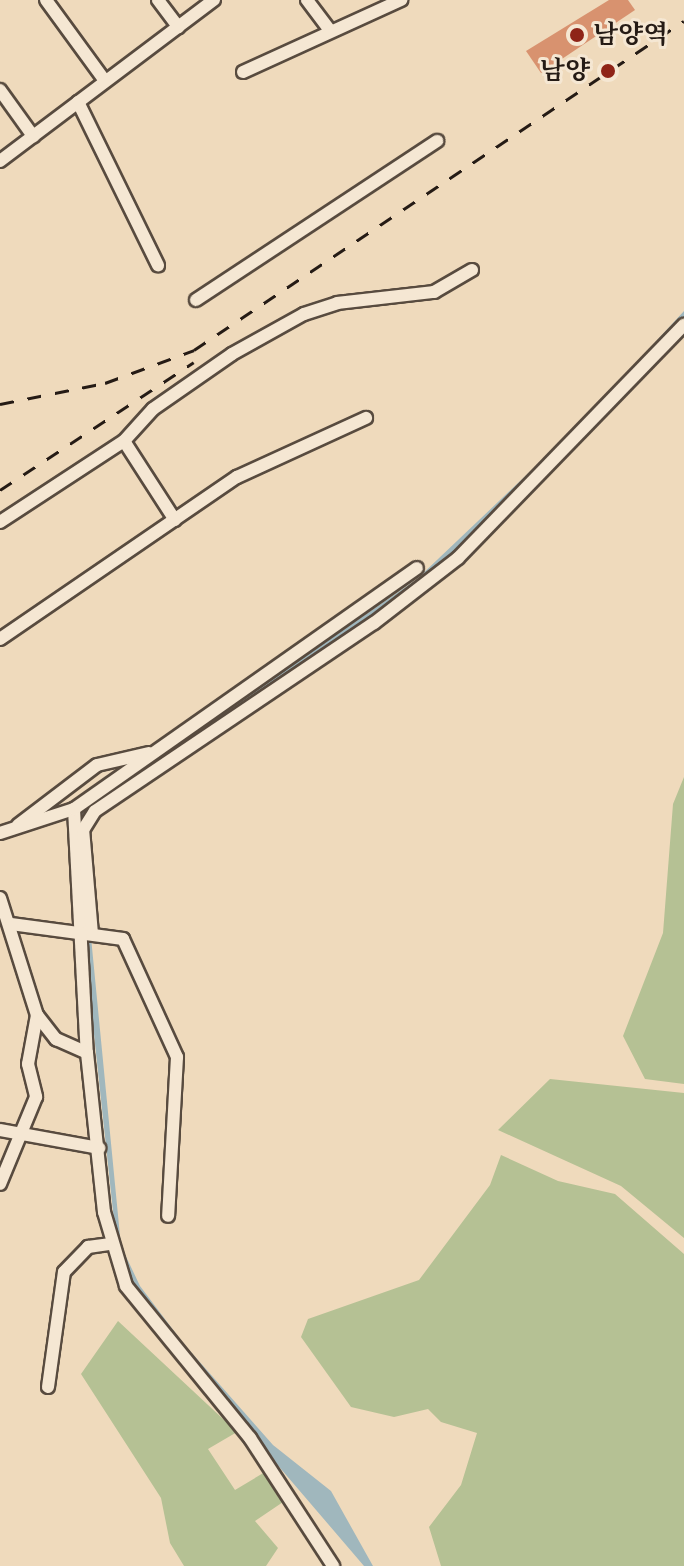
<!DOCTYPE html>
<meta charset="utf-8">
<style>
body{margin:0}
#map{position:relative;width:684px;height:1566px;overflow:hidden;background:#efdabc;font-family:Cardo,"Noto Serif KR",serif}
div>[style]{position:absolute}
.green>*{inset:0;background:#b5c194}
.water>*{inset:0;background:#a0b7bd}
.building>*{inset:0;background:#d8926f}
.roads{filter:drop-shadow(2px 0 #584b3f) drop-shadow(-2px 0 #584b3f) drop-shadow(0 2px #584b3f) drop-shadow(0 -2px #584b3f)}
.minor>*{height:12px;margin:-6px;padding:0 6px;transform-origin:6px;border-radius:6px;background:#f5e7d3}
.rail>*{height:3px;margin-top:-1.5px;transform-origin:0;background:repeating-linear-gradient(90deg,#251b15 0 14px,transparent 0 28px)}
.dots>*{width:22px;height:22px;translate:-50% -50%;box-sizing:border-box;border:4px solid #f5e7d3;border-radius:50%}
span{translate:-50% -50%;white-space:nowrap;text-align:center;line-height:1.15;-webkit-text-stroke:6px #f5e7d3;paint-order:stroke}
.poi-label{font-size:26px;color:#251b15;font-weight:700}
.left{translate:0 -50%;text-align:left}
.right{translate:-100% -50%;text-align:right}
</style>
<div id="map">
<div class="green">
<i style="clip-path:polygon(684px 777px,684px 1084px,645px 1079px,623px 1036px,663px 933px,673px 804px)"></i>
<i style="clip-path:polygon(550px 1079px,684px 1093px,684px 1238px,621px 1186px,498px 1130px)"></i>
<i style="clip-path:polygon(501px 1155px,558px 1181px,615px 1194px,684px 1254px,684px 1566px,441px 1566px,429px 1527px,461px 1485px,477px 1433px,441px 1422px,428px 1409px,394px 1417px,351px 1407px,301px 1337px,308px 1319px,419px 1280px,490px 1185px)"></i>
<i style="clip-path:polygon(118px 1321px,237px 1432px,208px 1449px,235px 1490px,265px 1472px,286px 1500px,255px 1521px,278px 1548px,266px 1566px,184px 1566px,170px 1543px,161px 1498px,81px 1374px)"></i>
</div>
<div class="water">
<i style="clip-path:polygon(684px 311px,684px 320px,464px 546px,374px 619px,91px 811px,84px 865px,121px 1246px,140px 1286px,183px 1343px,273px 1445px,331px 1491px,373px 1566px,364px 1566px,186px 1358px,137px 1293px,117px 1248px,86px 960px,79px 813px,417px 579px,578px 426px)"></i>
</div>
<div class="building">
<i style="clip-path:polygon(609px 0,628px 0,635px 10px,541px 73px,526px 51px)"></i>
</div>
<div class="roads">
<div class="minor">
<i style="left:46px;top:0;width:100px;rotate:53.9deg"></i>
<i style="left:158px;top:0;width:34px;rotate:53deg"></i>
<i style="left:307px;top:0;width:39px;rotate:53deg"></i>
<i style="left:243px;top:72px;width:174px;rotate:-24.5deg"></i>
<i style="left:0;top:90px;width:57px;rotate:54.3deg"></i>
<i style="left:78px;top:102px;width:182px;rotate:63.9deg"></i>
<i style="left:0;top:161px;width:268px;rotate:-37deg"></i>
<i style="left:196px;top:300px;width:289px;rotate:-33.4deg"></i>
<i style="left:124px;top:441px;width:94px;rotate:57.2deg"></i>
<i style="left:0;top:522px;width:148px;rotate:-33.2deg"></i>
<i style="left:124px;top:441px;width:43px;rotate:-47.8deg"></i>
<i style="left:153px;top:409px;width:96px;rotate:-34.8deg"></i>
<i style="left:232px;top:354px;width:82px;rotate:-29.1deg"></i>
<i style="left:304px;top:314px;width:35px;rotate:-18deg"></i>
<i style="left:337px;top:303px;width:98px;rotate:-6.5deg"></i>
<i style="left:434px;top:292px;width:44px;rotate:-30.1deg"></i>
<i style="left:0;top:639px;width:287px;rotate:-34.4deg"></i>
<i style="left:237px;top:477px;width:142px;rotate:-24.6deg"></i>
<i style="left:74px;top:809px;width:244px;rotate:87deg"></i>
<i style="left:18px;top:825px;width:99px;rotate:-37.2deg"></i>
<i style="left:97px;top:765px;width:53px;rotate:-13deg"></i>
<i style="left:0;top:833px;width:78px;rotate:-18deg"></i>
<i style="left:74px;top:809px;width:419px;rotate:-35.1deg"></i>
<i style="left:0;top:898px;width:123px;rotate:72.5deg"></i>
<i style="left:37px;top:1015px;width:50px;rotate:100.4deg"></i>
<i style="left:28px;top:1064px;width:34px;rotate:76deg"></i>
<i style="left:36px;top:1097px;width:94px;rotate:112.5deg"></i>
<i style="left:11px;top:924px;width:113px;rotate:7.6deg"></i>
<i style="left:123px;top:939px;width:130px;rotate:65.4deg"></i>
<i style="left:177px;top:1057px;width:159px;rotate:93.2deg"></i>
<i style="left:92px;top:934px;width:104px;rotate:-94.9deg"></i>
<i style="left:83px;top:830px;width:22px;rotate:-58deg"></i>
<i style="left:95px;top:811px;width:336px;rotate:-34deg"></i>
<i style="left:374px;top:623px;width:106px;rotate:-37.7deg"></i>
<i style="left:458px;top:558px;width:325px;rotate:-45.9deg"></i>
<i style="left:37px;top:1015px;width:31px;rotate:52deg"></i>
<i style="left:56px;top:1039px;width:34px;rotate:24deg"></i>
<i style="left:87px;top:1053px;width:160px;rotate:83.9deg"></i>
<i style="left:104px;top:1212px;width:77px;rotate:73.4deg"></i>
<i style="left:126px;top:1286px;width:196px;rotate:50.8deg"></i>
<i style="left:250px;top:1438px;width:153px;rotate:57deg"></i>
<i style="left:0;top:1130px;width:101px;rotate:10.3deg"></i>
<i style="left:48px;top:1387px;width:116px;rotate:-82.1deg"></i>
<i style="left:64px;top:1272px;width:35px;rotate:-46deg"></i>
<i style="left:88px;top:1247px;width:21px;rotate:-8deg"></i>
</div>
</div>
<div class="rail">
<i style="left:0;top:404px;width:107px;rotate:-11.3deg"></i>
<i style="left:105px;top:383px;width:95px;rotate:-20.3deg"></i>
<i style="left:194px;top:350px;width:590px;rotate:-33.88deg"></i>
<i style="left:0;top:490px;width:232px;rotate:-33.4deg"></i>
</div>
<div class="dots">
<i style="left:577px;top:35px;background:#8f2418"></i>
<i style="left:608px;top:71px;background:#8f2418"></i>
</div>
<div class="poi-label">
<span class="left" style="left:593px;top:35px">남양역</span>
<span class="right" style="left:590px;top:71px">남양</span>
</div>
</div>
